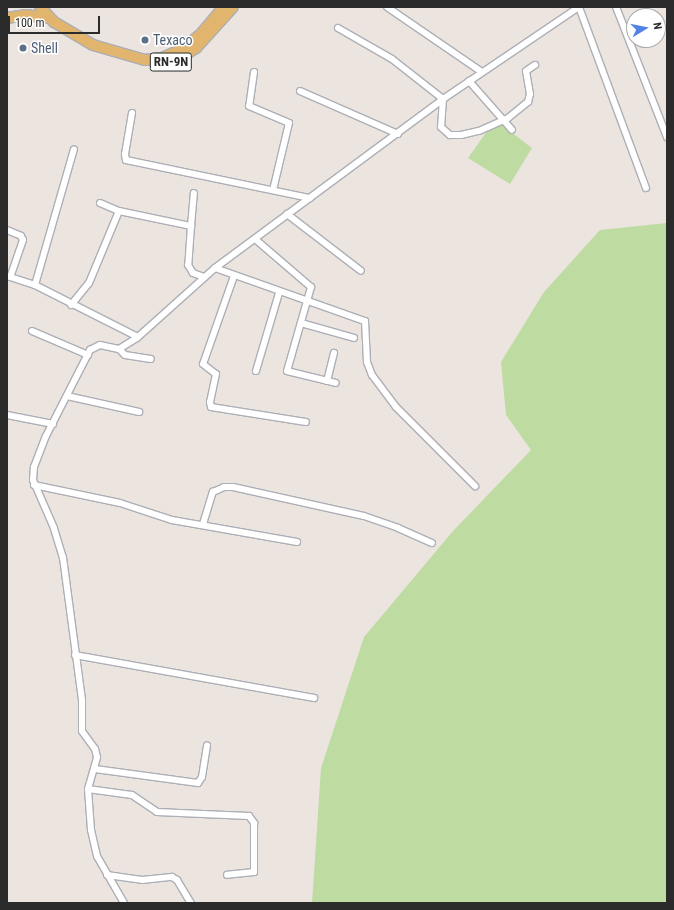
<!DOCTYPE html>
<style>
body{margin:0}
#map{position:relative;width:674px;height:910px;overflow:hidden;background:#ece4df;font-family:"Roboto Condensed",sans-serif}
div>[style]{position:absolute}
.green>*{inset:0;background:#bedca2}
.roads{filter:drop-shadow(1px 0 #acafb6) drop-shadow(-1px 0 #acafb6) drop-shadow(0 1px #acafb6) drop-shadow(0 -1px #acafb6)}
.minor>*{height:6px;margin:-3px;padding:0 3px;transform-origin:3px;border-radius:3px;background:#fff}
.primary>*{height:10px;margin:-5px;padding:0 5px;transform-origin:5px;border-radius:5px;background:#e2b56e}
.dots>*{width:11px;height:11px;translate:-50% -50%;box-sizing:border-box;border:2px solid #fff;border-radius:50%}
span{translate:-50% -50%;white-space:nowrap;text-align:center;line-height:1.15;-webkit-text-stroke:3px #fff;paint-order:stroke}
.shield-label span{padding:1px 3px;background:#fff;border:1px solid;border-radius:3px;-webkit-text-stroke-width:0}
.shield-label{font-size:13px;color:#2b2b2b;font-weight:700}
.service-label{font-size:14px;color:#4e5e75}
.left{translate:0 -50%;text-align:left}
.frame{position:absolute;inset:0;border:8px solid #2b2b2b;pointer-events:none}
.north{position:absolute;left:626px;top:8px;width:40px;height:40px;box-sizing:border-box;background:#fff;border:1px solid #aaa;border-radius:50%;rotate:80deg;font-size:11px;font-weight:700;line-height:16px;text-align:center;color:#2b2b2b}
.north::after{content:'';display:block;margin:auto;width:14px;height:18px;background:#5183e7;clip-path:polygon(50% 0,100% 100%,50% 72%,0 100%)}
.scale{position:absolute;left:8px;top:16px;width:92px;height:18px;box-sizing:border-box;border:2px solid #2b2b2b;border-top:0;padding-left:5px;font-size:12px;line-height:14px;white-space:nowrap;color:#2b2b2b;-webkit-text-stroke:3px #fff;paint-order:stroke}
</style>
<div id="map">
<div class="green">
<i style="clip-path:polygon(495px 120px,532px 148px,510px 184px,468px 158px)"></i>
<i style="clip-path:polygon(667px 223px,667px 903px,312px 903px,321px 768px,364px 637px,453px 531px,531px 450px,506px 415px,501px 362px,544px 292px,600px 230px)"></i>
</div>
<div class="roads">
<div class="minor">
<i style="left:387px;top:7px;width:115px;rotate:34.4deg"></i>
<i style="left:616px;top:7px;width:140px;rotate:68.6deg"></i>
<i style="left:338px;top:28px;width:62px;rotate:29.9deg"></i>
<i style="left:392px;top:59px;width:65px;rotate:38.1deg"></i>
<i style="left:443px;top:99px;width:28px;rotate:94deg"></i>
<i style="left:441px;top:127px;width:12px;rotate:42deg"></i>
<i style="left:450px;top:135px;width:11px"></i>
<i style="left:461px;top:135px;width:18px;rotate:-13deg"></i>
<i style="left:479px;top:131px;width:32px;rotate:-24deg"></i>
<i style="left:508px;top:118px;width:26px;rotate:-39deg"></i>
<i style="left:528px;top:102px;width:8px;rotate:-76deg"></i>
<i style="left:530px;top:94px;width:23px;rotate:-100deg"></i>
<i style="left:526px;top:71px;width:11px;rotate:-34deg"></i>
<i style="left:254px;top:72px;width:34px;rotate:98deg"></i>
<i style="left:249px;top:106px;width:43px;rotate:23deg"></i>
<i style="left:289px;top:123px;width:69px;rotate:103.4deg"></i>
<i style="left:469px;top:81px;width:65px;rotate:48.7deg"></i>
<i style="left:300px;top:91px;width:107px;rotate:23.7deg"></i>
<i style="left:132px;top:113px;width:42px;rotate:99.7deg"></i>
<i style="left:125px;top:154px;width:6px;rotate:81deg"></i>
<i style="left:126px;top:160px;width:188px;rotate:11.7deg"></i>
<i style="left:100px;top:203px;width:21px;rotate:23deg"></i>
<i style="left:119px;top:211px;width:74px;rotate:11.8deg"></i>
<i style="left:191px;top:226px;width:39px;rotate:94deg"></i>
<i style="left:188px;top:265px;width:9px;rotate:58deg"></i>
<i style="left:193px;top:273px;width:12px;rotate:20deg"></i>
<i style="left:287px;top:214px;width:93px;rotate:37.6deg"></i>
<i style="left:191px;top:226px;width:33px;rotate:-85deg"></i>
<i style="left:7px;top:230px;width:15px;rotate:23deg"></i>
<i style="left:21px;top:236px;width:4px;rotate:63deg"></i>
<i style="left:23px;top:240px;width:39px;rotate:109deg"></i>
<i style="left:255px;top:239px;width:74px;rotate:40.6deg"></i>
<i style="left:311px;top:287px;width:87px;rotate:105.9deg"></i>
<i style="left:287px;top:371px;width:50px;rotate:13.8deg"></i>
<i style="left:215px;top:268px;width:159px;rotate:19.5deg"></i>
<i style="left:365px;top:321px;width:41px;rotate:87.2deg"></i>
<i style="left:367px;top:362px;width:14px;rotate:69deg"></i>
<i style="left:372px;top:375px;width:40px;rotate:53deg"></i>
<i style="left:396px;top:407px;width:112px;rotate:45deg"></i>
<i style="left:7px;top:276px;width:29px;rotate:18deg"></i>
<i style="left:35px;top:285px;width:115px;rotate:26.8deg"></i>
<i style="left:234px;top:276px;width:93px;rotate:109.4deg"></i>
<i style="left:203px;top:364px;width:16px;rotate:38deg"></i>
<i style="left:216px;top:374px;width:29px;rotate:102deg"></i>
<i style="left:210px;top:402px;width:5px;rotate:79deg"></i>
<i style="left:211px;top:407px;width:96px;rotate:9deg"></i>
<i style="left:35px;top:285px;width:141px;rotate:-74deg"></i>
<i style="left:71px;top:305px;width:28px;rotate:-51deg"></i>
<i style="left:89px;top:283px;width:78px;rotate:-67.4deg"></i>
<i style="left:301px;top:323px;width:55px;rotate:15.8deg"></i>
<i style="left:32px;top:331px;width:61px;rotate:23.2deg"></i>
<i style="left:119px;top:349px;width:8px;rotate:45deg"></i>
<i style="left:125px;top:355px;width:26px;rotate:9deg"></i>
<i style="left:256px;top:371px;width:81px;rotate:-73.6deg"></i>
<i style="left:327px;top:381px;width:29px;rotate:-76deg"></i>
<i style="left:67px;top:396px;width:74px;rotate:12.5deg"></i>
<i style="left:7px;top:415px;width:47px;rotate:11.1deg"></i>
<i style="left:34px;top:485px;width:88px;rotate:11.8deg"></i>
<i style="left:120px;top:503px;width:55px;rotate:18.1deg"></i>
<i style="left:172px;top:520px;width:127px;rotate:10deg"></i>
<i style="left:203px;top:524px;width:34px;rotate:-73deg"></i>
<i style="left:213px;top:492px;width:12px;rotate:-24deg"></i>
<i style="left:224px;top:487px;width:9px"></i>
<i style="left:233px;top:487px;width:134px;rotate:12.5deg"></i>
<i style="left:364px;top:516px;width:36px;rotate:19deg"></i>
<i style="left:398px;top:528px;width:37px;rotate:24deg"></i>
<i style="left:75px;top:655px;width:243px;rotate:10.2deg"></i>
<i style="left:95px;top:769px;width:104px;rotate:7.7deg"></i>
<i style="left:198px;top:783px;width:7px;rotate:-56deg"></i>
<i style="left:202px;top:777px;width:32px;rotate:-81deg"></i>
<i style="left:88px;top:789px;width:44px;rotate:7.8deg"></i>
<i style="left:132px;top:795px;width:30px;rotate:34deg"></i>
<i style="left:157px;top:812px;width:92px;rotate:2.5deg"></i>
<i style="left:249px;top:816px;width:9px;rotate:54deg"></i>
<i style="left:254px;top:823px;width:49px;rotate:90deg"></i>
<i style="left:254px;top:872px;width:27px;rotate:174deg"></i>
<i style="left:107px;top:875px;width:35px;rotate:8deg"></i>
<i style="left:142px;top:880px;width:30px;rotate:-6deg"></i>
<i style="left:172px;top:877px;width:6px;rotate:31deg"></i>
<i style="left:177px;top:880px;width:27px;rotate:59deg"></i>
<i style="left:124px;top:903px;width:54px;rotate:-119.9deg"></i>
<i style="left:97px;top:856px;width:27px;rotate:-103deg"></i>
<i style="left:91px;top:830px;width:41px;rotate:-94.2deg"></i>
<i style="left:88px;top:789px;width:33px;rotate:-74deg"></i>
<i style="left:97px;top:757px;width:8px;rotate:-104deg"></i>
<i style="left:95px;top:749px;width:22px;rotate:-126deg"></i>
<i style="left:82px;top:731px;width:31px;rotate:-90deg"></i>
<i style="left:82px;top:700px;width:143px;rotate:-97.6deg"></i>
<i style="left:63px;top:558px;width:31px;rotate:-107deg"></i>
<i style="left:54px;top:528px;width:52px;rotate:-113.6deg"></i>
<i style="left:33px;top:480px;width:13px;rotate:-86deg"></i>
<i style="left:34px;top:467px;width:33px;rotate:-69deg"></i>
<i style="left:46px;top:436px;width:97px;rotate:-62.9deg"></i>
<i style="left:90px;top:350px;width:11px;rotate:-27deg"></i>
<i style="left:100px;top:345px;width:19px;rotate:12deg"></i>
<i style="left:119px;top:349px;width:22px;rotate:-32deg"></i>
<i style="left:138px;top:337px;width:103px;rotate:-41.9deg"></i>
<i style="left:215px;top:268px;width:284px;rotate:-36.5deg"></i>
<i style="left:443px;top:99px;width:164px;rotate:-34.1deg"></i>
<i style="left:579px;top:7px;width:193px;rotate:69.7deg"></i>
</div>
<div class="primary">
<i style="left:40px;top:7px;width:21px;rotate:47deg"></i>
<i style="left:54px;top:22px;width:45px;rotate:30.5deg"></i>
<i style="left:93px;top:45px;width:54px;rotate:16.1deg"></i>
<i style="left:145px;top:60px;width:17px;rotate:-7deg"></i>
<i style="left:162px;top:58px;width:22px;rotate:-24deg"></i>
<i style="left:182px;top:49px;width:24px;rotate:-38deg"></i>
<i style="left:201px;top:34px;width:35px;rotate:-50deg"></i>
<i style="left:7px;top:18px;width:18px;rotate:-9deg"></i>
<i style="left:25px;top:15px;width:23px;rotate:7deg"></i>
<i style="left:160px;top:65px;width:16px;rotate:-15deg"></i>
<i style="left:175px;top:61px;width:25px;rotate:-32deg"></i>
<i style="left:196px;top:48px;width:55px;rotate:-47.9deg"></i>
</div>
</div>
<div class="dots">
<i style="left:145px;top:40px;background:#5c6f8a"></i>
<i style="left:23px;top:48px;background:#5c6f8a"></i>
</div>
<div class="shield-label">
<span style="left:171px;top:62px">RN-9N</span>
</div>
<div class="service-label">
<span class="left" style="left:153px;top:40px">Texaco</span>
<span class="left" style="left:31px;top:48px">Shell</span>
</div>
<div class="frame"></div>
<div class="north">N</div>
<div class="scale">100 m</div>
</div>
